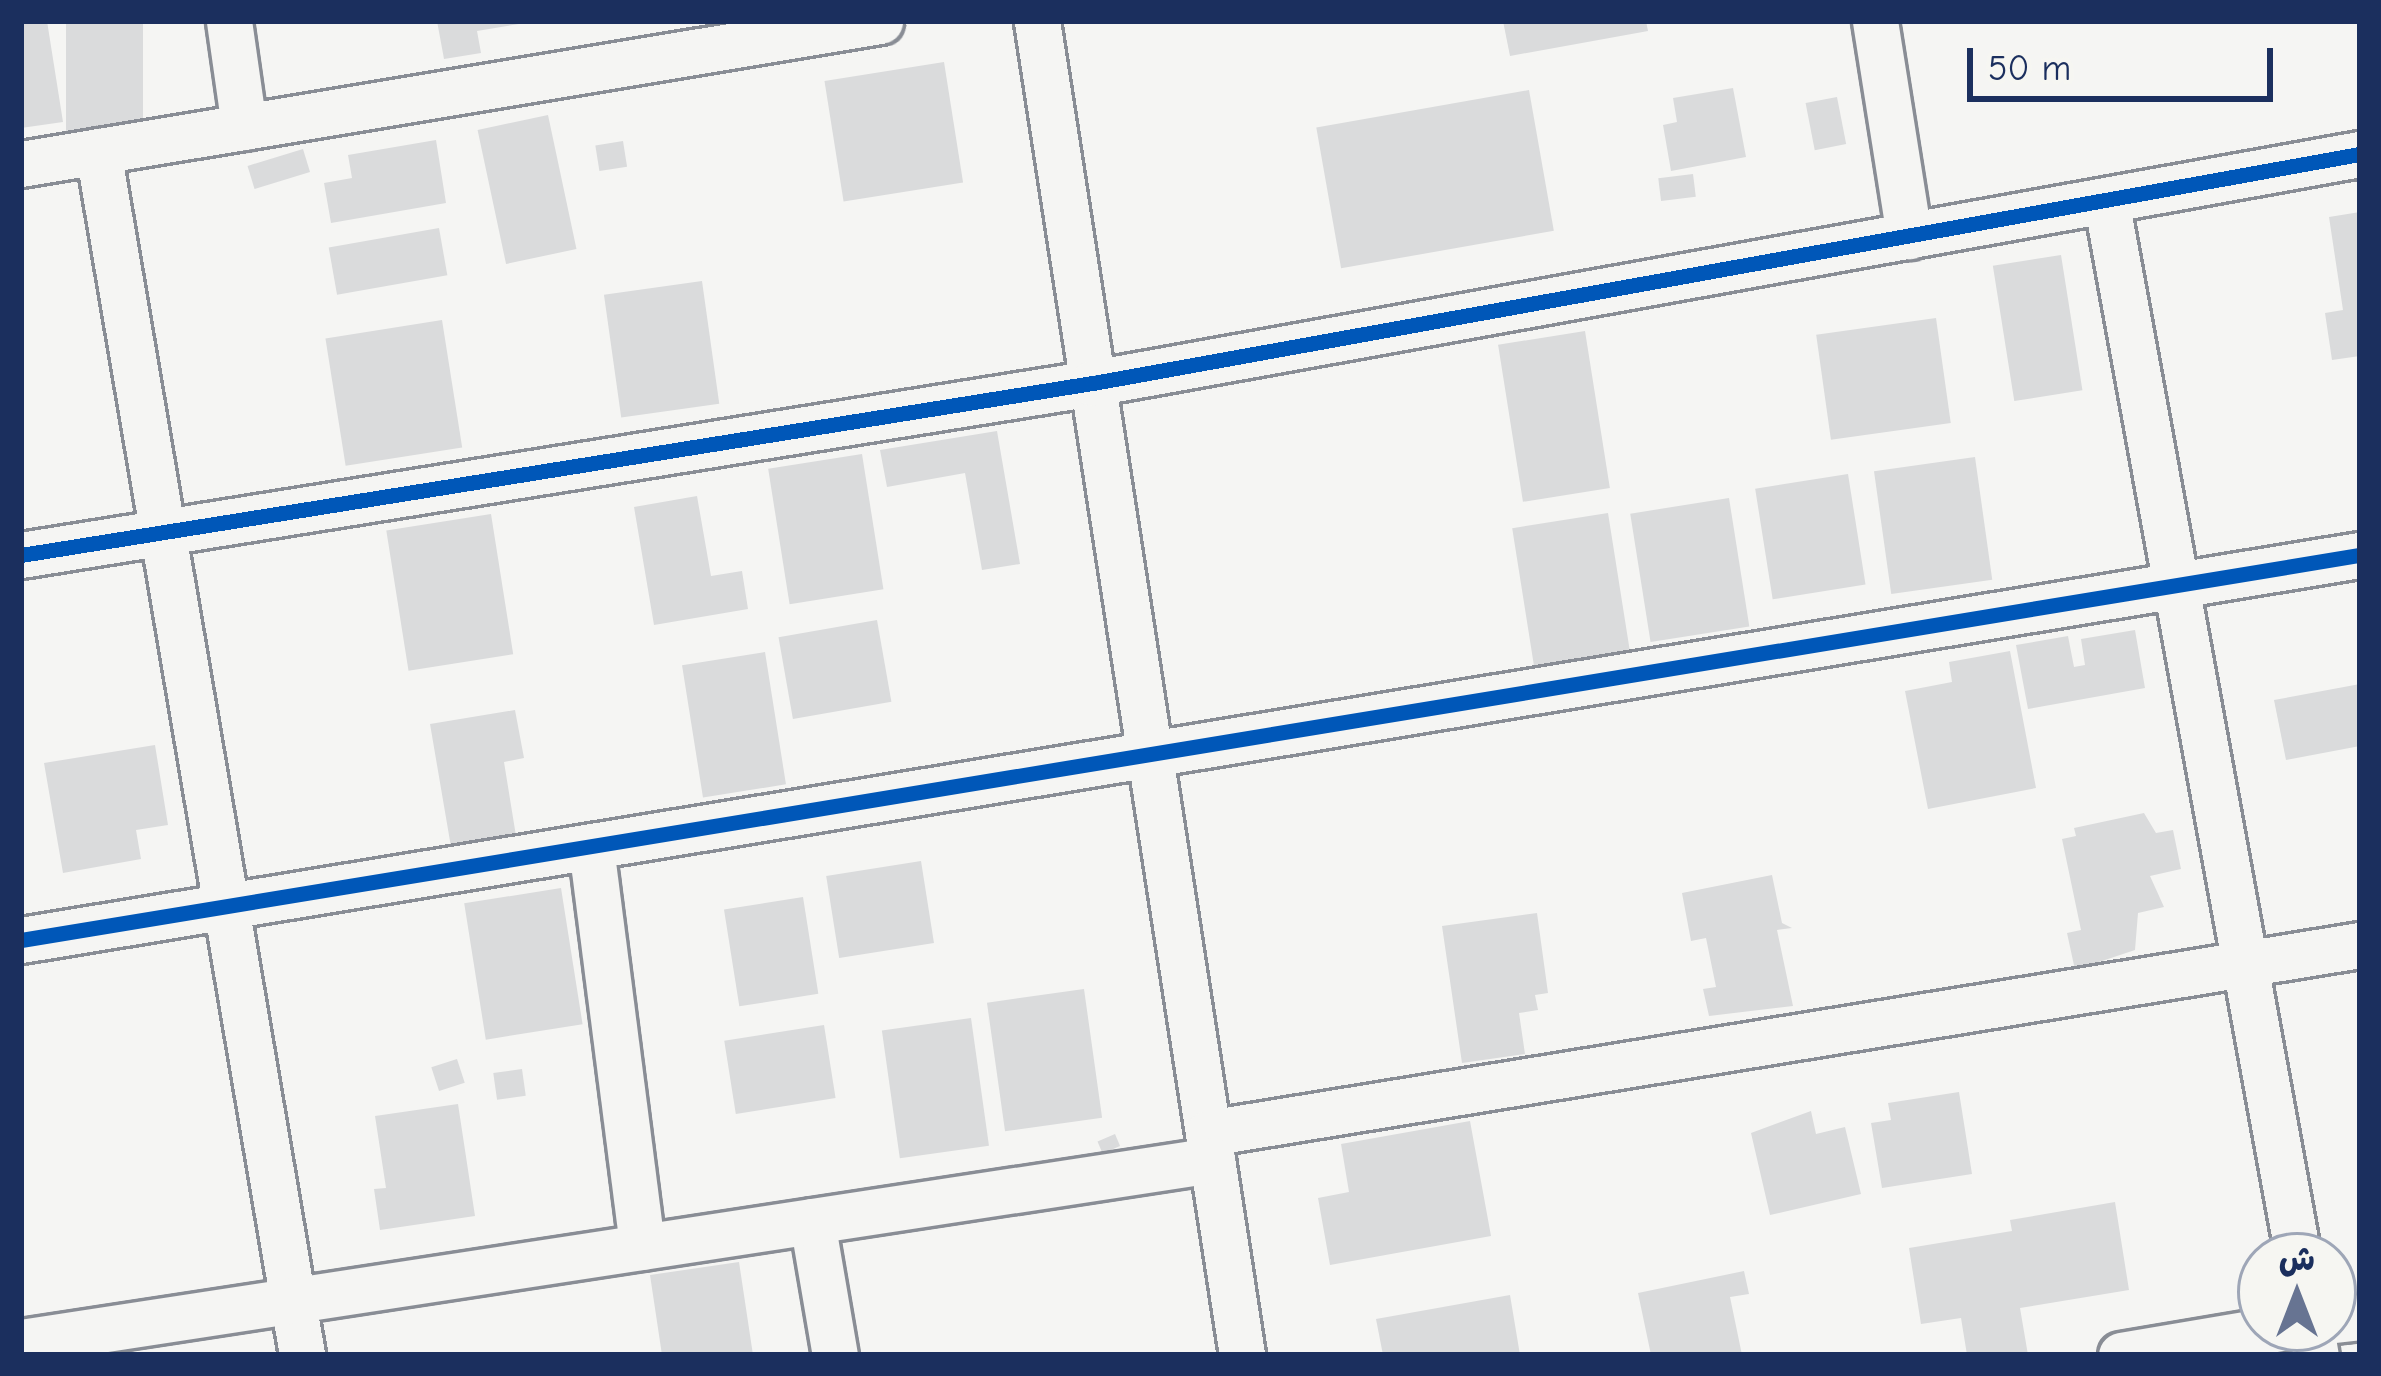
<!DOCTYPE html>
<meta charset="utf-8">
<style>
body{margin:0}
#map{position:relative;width:2381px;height:1376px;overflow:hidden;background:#f5f5f3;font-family:"Comic Neue","Playpen Sans Arabic",sans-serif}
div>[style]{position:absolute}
.building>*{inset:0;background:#dadbdc;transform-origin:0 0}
.roads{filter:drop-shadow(3px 0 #898d95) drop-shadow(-3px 0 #898d95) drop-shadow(0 3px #898d95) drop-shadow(0 -3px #898d95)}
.minor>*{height:45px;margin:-22.5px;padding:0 22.5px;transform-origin:22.5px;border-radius:22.5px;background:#f5f5f3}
.cycleway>*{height:15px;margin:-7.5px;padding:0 7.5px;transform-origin:7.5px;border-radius:7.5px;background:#0057b8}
span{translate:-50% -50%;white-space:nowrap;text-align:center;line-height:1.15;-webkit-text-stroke:9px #f6f6f2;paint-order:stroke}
.frame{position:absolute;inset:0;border:24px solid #1b2f5e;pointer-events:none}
.north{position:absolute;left:2237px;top:1232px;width:120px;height:120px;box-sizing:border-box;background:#f6f6f2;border:3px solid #9ea6b7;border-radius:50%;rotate:0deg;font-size:33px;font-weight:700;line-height:48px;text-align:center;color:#1b2f5e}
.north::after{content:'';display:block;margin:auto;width:42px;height:54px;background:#677492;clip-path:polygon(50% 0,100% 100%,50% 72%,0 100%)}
.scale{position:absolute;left:1967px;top:48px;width:306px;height:54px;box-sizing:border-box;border:6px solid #1b2f5e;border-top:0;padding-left:15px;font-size:36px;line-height:42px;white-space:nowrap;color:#1b2f5e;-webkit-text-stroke:9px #f6f6f2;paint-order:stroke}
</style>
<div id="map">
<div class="building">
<i style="clip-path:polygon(21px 21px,47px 21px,63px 122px,21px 128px)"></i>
<i style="left:66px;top:21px;width:77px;height:116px"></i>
<i style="clip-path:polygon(437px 21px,525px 21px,525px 23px,477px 31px,481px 53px,444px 59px)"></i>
<i style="clip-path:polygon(1503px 21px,1646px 21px,1648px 31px,1510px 56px)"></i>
<i style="left:944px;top:62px;width:122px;height:121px;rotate:81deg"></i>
<i style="clip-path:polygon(1733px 88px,1746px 157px,1671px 171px,1663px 125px,1677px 122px,1673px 98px)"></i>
<i style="left:1529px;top:90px;width:143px;height:216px;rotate:80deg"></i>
<i style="left:1837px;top:97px;width:48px;height:32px;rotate:79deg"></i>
<i style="left:548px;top:115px;width:137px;height:72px;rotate:78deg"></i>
<i style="clip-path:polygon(436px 140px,446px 203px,331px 223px,324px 183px,352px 178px,348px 155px)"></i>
<i style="left:623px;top:141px;width:26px;height:28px;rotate:81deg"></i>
<i style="left:303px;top:149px;width:24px;height:58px;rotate:73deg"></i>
<i style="left:1693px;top:174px;width:23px;height:35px;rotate:83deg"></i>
<i style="clip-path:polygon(2360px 212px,2360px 356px,2332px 360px,2325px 313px,2343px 310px,2329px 217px)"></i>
<i style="left:439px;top:228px;width:48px;height:112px;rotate:80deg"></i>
<i style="left:2061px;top:255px;width:137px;height:69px;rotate:81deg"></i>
<i style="left:702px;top:281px;width:124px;height:99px;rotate:82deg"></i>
<i style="left:1936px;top:318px;width:106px;height:121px;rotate:82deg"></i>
<i style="left:442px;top:320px;width:129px;height:118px;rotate:81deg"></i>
<i style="left:1585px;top:331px;width:159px;height:88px;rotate:81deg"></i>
<i style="clip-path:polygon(997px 431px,1020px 564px,982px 570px,965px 473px,887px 487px,880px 450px)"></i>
<i style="left:862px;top:454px;width:137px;height:95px;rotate:81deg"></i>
<i style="left:1975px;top:457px;width:124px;height:102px;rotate:82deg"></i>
<i style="left:1848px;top:474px;width:112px;height:94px;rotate:81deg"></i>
<i style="clip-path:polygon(697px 496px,711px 576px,742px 571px,748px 609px,654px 625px,634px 507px)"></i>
<i style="left:1729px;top:498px;width:130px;height:100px;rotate:81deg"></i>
<i style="left:1608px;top:513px;width:142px;height:97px;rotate:81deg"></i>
<i style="left:491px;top:514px;width:142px;height:106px;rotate:81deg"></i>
<i style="left:877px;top:620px;width:83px;height:100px;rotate:80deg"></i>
<i style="clip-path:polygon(2135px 630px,2145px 688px,2028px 709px,2016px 645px,2068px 636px,2074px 667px,2085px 665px,2081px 639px)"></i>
<i style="clip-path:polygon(2010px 651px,2036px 788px,1928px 809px,1905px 691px,1952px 682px,1949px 662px)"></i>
<i style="left:765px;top:652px;width:134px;height:84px;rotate:81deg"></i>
<i style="clip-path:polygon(2360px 684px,2360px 746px,2286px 760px,2274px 700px)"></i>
<i style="clip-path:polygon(515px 710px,524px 758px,504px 762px,516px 836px,451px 847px,430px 724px)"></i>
<i style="clip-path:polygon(155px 745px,168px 825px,136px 830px,141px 859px,63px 873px,44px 763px)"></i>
<i style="clip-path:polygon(2144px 813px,2156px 833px,2173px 830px,2181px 869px,2150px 876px,2164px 907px,2138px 913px,2135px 950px,2075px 970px,2067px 933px,2081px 930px,2062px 839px,2076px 836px,2074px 828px)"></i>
<i style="left:921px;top:861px;width:83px;height:96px;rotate:81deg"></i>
<i style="clip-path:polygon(1772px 875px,1782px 923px,1792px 928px,1777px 930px,1793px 1006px,1709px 1016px,1703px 989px,1716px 987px,1706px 938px,1691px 941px,1682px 893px)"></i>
<i style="left:561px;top:888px;width:138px;height:98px;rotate:81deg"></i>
<i style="left:803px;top:897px;width:98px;height:80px;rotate:81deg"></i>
<i style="clip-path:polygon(1537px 913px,1548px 993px,1535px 995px,1538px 1010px,1519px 1013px,1525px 1054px,1462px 1063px,1442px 926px)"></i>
<i style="left:1084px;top:989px;width:130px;height:98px;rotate:82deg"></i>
<i style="left:971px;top:1018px;width:129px;height:90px;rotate:82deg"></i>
<i style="left:824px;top:1025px;width:74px;height:101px;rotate:81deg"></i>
<i style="left:457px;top:1059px;width:25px;height:27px;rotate:72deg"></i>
<i style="left:522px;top:1069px;width:27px;height:29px;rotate:82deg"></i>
<i style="clip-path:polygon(1959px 1092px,1972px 1174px,1882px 1188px,1871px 1123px,1891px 1120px,1888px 1103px)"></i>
<i style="clip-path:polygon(458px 1104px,475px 1216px,380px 1230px,374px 1189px,386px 1188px,375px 1116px)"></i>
<i style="clip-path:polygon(1811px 1111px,1816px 1134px,1845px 1127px,1861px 1194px,1770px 1215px,1751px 1133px)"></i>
<i style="clip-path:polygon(1470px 1121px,1491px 1236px,1330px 1265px,1318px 1198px,1349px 1192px,1341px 1144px)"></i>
<i style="left:1115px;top:1134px;width:13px;height:19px;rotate:67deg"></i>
<i style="clip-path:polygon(2115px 1202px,2129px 1290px,2020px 1308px,2028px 1355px,1967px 1355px,1961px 1318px,1921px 1324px,1909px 1248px,2012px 1231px,2010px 1220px)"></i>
<i style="clip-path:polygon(739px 1262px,753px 1355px,662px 1355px,650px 1275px)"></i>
<i style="clip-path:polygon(1744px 1271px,1749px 1294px,1730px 1297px,1742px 1355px,1651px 1355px,1638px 1293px)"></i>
<i style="clip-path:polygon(1510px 1295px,1520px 1355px,1383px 1355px,1376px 1319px)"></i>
</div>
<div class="roads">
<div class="minor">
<i style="left:229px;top:21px;width:107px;rotate:81.9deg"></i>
<i style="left:1037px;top:21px;width:1350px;rotate:81.26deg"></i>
<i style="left:1875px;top:21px;width:218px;rotate:81deg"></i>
<i style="left:98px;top:151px;width:1221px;rotate:80.38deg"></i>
<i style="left:21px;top:164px;width:871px;rotate:-9.45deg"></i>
<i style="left:2106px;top:200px;width:1073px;rotate:79.7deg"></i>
<i style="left:21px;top:555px;width:1086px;rotate:-9.12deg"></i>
<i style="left:1093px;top:383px;width:1288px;rotate:-10.25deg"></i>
<i style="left:591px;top:847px;width:403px;rotate:82.7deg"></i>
<i style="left:21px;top:940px;width:2370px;rotate:-9.35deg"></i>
<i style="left:1208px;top:1133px;width:1167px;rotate:-9.27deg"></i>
<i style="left:812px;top:1221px;width:136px;rotate:80.3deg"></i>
<i style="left:2333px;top:1320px;width:27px;rotate:-6deg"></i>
<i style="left:2311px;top:1328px;width:27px;rotate:80deg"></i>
<i style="left:21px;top:1342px;width:1205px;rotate:-8.69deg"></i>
<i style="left:2121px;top:1355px;width:162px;rotate:-9.6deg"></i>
</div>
</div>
<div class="cycleway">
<i style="left:21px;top:555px;width:1086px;rotate:-9.12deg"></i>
<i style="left:1093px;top:383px;width:1288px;rotate:-10.25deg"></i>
<i style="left:21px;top:940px;width:2370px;rotate:-9.35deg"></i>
</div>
<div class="frame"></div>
<div class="north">ش</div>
<div class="scale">50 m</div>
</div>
